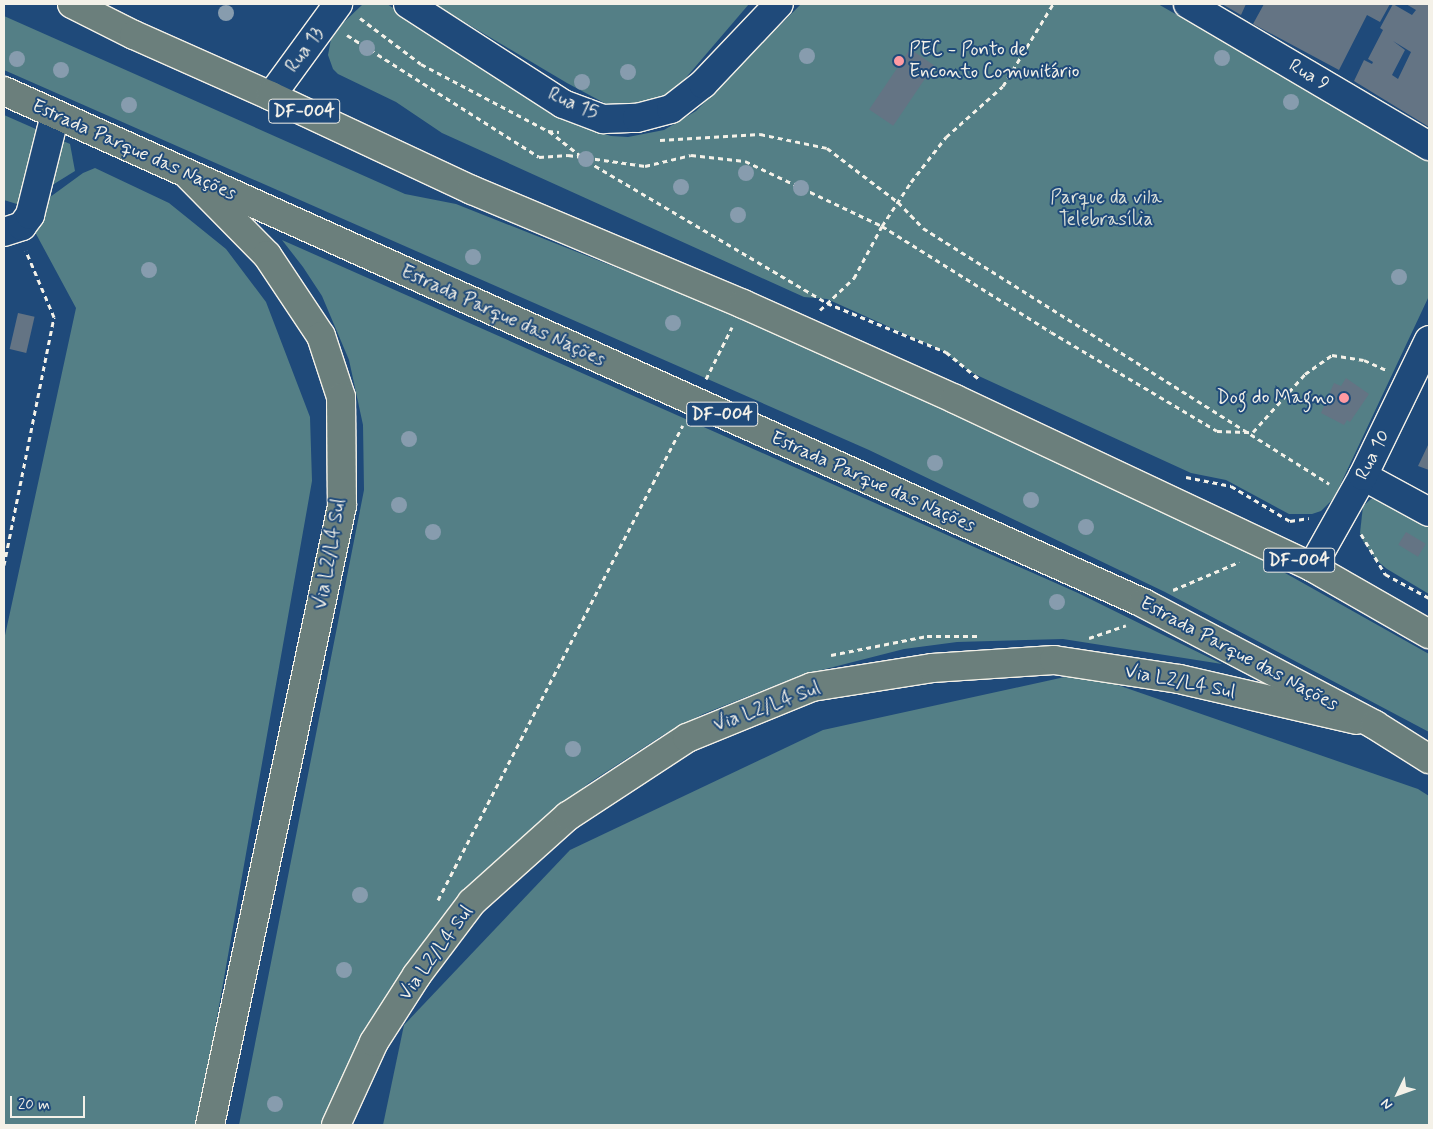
<!DOCTYPE html>
<meta charset="utf-8">
<style>
body{margin:0}
#map{position:relative;width:1433px;height:1129px;overflow:hidden;background:#1f4a7a;font-family:Mynerve,sans-serif}
div>[style]{position:absolute}
.green>*{inset:0;background:#547f86}
.building>*{inset:0;background:#647484;transform-origin:0 0}
.path>*{height:3px;margin-top:-1.5px;transform-origin:0;background:repeating-linear-gradient(90deg,#f4f1e8 0 5px,transparent 0 9px)}
.roads{filter:drop-shadow(1px 0 #f4f1e8) drop-shadow(-1px 0 #f4f1e8) drop-shadow(0 1px #f4f1e8) drop-shadow(0 -1px #f4f1e8)}
.minor>*{height:28px;margin:-14px;padding:0 14px;transform-origin:14px;border-radius:14px;background:#1f4a7a}
.major>*{height:28px;margin:-14px;padding:0 14px;transform-origin:14px;border-radius:14px;background:#6b7f7c}
.highway>*{height:28px;margin:-14px;padding:0 14px;transform-origin:14px;border-radius:14px;background:#6b7f7c}
.trees>*{width:16px;height:16px;margin:-8px;border-radius:50%;background:#879cae}
.dots>*{width:14px;height:14px;translate:-50% -50%;box-sizing:border-box;border:2px solid #1f4a7a;border-radius:50%}
span{translate:-50% -50%;white-space:nowrap;text-align:center;line-height:1.15;-webkit-text-stroke:4px #1f4a7a;paint-order:stroke}
.shield-label span{padding:1px 4px;background:#1f4a7a;border:1px solid;border-radius:4px;-webkit-text-stroke-width:0}
.shield-label{font-size:18px;color:#f4f1e8;font-weight:700}
.street-label{font-size:19px;color:#f4f1e8}
.poi-label{font-size:19px;color:#f4f1e8}
.left{translate:0 -50%;text-align:left}
.right{translate:-100% -50%;text-align:right}
.park-label{font-size:19px;color:#dce0d9}
.frame{position:absolute;inset:0;border:5px solid #f4f1e8;pointer-events:none}
.north{position:absolute;left:1373px;top:1069px;width:50px;height:50px;-webkit-text-stroke:4px #1f4a7a;paint-order:stroke;rotate:228deg;font-size:14px;font-weight:700;line-height:20px;text-align:center;color:#f4f1e8}
.north::after{content:'';display:block;margin:auto;width:18px;height:22px;background:#f4f1e8;clip-path:polygon(50% 0,100% 100%,50% 72%,0 100%)}
.scale{position:absolute;left:10px;top:1096px;width:75px;height:22px;box-sizing:border-box;border:2px solid #f4f1e8;border-top:0;padding-left:6px;font-size:15px;line-height:18px;white-space:nowrap;color:#f4f1e8;-webkit-text-stroke:4px #1f4a7a;paint-order:stroke}
</style>
<div id="map">
<div class="green">
<i style="clip-path:polygon(363px 4px,387px 4px,578px 126px,611px 136px,628px 137px,664px 130px,696px 111px,801px 4px,1158px 4px,1429px 160px,1429px 296px,1334px 498px,1321px 511px,1312px 514px,1289px 514px,1226px 480px,1191px 473px,970px 372px,943px 351px,827px 299px,804px 297px,442px 133px,396px 102px,338px 74px,333px 69px,328px 55px,331px 39px,342px 24px)"></i>
<i style="clip-path:polygon(434px 4px,749px 4px,666px 101px,623px 113px,567px 83px)"></i>
<i style="clip-path:polygon(4px 16px,405px 194px,456px 204px,736px 315px,1134px 494px,1264px 561px,1429px 654px,1429px 732px,1165px 592px,869px 450px,4px 70px)"></i>
<i style="clip-path:polygon(4px 115px,70px 144px,75px 171px,20px 205px,4px 200px)"></i>
<i style="clip-path:polygon(95px 168px,169px 203px,226px 249px,266px 302px,310px 417px,312px 481px,198px 1125px,4px 1125px,4px 640px,76px 308px,35px 232px,46px 200px,83px 173px)"></i>
<i style="clip-path:polygon(282px 240px,1078px 593px,1222px 664px,1063px 639px,957px 642px,904px 649px,802px 675px,703px 714px,663px 735px,589px 783px,516px 842px,480px 876px,447px 912px,388px 992px,341px 1079px,323px 1125px,239px 1125px,364px 490px,363px 425px,349px 360px,322px 296px,303px 267px)"></i>
<i style="clip-path:polygon(1377px 498px,1429px 527px,1429px 594px,1387px 569px,1376px 560px,1363px 541px,1360px 533px,1363px 506px,1371px 499px)"></i>
<i style="clip-path:polygon(1083px 673px,1418px 789px,1429px 796px,1429px 1125px,383px 1125px,404px 1025px,570px 850px,823px 730px)"></i>
</div>
<div class="building">
<i style="clip-path:polygon(1222px 4px,1246px 4px,1241px 15px)"></i>
<i style="clip-path:polygon(1264px 4px,1390px 4px,1380px 22px,1367px 15px,1339px 70px,1253px 24px)"></i>
<i style="clip-path:polygon(evenodd,1393px 4px,1412px 15px,1416px 10px,1406px 4px,1429px 4px,1429px 127px,1354px 81px,1364px 60px,1372px 64px,1373px 62px,1368px 59px,1383px 30px,1380px 28px,1393px 4px,1393px 41px,1411px 52px,1398px 79px,1392px 75px,1405px 50px,1393px 41px)"></i>
<i style="left:910px;top:49px;width:29px;height:73px;rotate:34deg"></i>
<i style="left:18px;top:313px;width:17px;height:37px;rotate:13deg"></i>
<i style="clip-path:polygon(1346px 378px,1369px 394px,1350px 422px,1347px 420px,1344px 425px,1321px 413px,1334px 383px,1341px 386px)"></i>
<i style="clip-path:polygon(1429px 443px,1429px 470px,1418px 466px)"></i>
<i style="left:1406px;top:532px;width:23px;height:15px;rotate:31deg"></i>
</div>
<div class="path">
<i style="left:360px;top:18px;width:76px;rotate:37deg"></i>
<i style="left:421px;top:64px;width:144px;rotate:27.8deg"></i>
<i style="left:548px;top:131px;width:11px;rotate:5deg"></i>
<i style="left:347px;top:35px;width:227px;rotate:32.4deg"></i>
<i style="left:539px;top:157px;width:29px;rotate:-4deg"></i>
<i style="left:568px;top:155px;width:78px;rotate:8.1deg"></i>
<i style="left:645px;top:166px;width:47px;rotate:-13.4deg"></i>
<i style="left:691px;top:155px;width:54px;rotate:6.3deg"></i>
<i style="left:745px;top:161px;width:152px;rotate:25.4deg"></i>
<i style="left:882px;top:226px;width:199px;rotate:32.1deg"></i>
<i style="left:1051px;top:332px;width:193px;rotate:30.8deg"></i>
<i style="left:1217px;top:431px;width:36px;rotate:2deg"></i>
<i style="left:1253px;top:432px;width:78px;rotate:-48.1deg"></i>
<i style="left:1305px;top:374px;width:33px;rotate:-35deg"></i>
<i style="left:1332px;top:355px;width:32px;rotate:9deg"></i>
<i style="left:1364px;top:360px;width:24px;rotate:24deg"></i>
<i style="left:549px;top:131px;width:48px;rotate:38.3deg"></i>
<i style="left:587px;top:161px;width:279px;rotate:30.6deg"></i>
<i style="left:827px;top:303px;width:129px;rotate:22.4deg"></i>
<i style="left:946px;top:352px;width:43px;rotate:39.3deg"></i>
<i style="left:660px;top:140px;width:100px;rotate:-3.4deg"></i>
<i style="left:760px;top:134px;width:68px;rotate:11.8deg"></i>
<i style="left:827px;top:148px;width:89px;rotate:37.3deg"></i>
<i style="left:898px;top:202px;width:36px;rotate:46deg"></i>
<i style="left:923px;top:228px;width:480px;rotate:32.2deg"></i>
<i style="left:820px;top:310px;width:47px;rotate:-43.3deg"></i>
<i style="left:854px;top:278px;width:59px;rotate:-61.7deg"></i>
<i style="left:882px;top:226px;width:53px;rotate:-56.6deg"></i>
<i style="left:911px;top:182px;width:57px;rotate:-52.1deg"></i>
<i style="left:946px;top:137px;width:76px;rotate:-41.8deg"></i>
<i style="left:1003px;top:86px;width:96px;rotate:-58.6deg"></i>
<i style="left:706px;top:379px;width:58px;rotate:-63.4deg"></i>
<i style="left:1186px;top:477px;width:46px;rotate:11.3deg"></i>
<i style="left:1231px;top:486px;width:69px;rotate:30.7deg"></i>
<i style="left:1290px;top:521px;width:19px;rotate:-9deg"></i>
<i style="left:1361px;top:534px;width:47px;rotate:59deg"></i>
<i style="left:1385px;top:574px;width:50px;rotate:28.6deg"></i>
<i style="left:4px;top:565px;width:253px;rotate:-78.6deg"></i>
<i style="left:54px;top:317px;width:72px;rotate:-113deg"></i>
<i style="left:1173px;top:590px;width:72px;rotate:-23deg"></i>
<i style="left:1089px;top:638px;width:39px;rotate:-19deg"></i>
<i style="left:831px;top:655px;width:98px;rotate:-11.2deg"></i>
<i style="left:927px;top:636px;width:51px"></i>
<i style="left:438px;top:900px;width:534px;rotate:-62.72deg"></i>
</div>
<div class="roads">
<div class="minor">
<i style="left:408px;top:4px;width:184px;rotate:32.8deg"></i>
<i style="left:563px;top:104px;width:43px;rotate:20.6deg"></i>
<i style="left:603px;top:119px;width:34px;rotate:-2deg"></i>
<i style="left:637px;top:118px;width:35px;rotate:-15deg"></i>
<i style="left:671px;top:109px;width:41px;rotate:-38deg"></i>
<i style="left:703px;top:84px;width:110px;rotate:-46.5deg"></i>
<i style="left:1188px;top:4px;width:280px;rotate:30.5deg"></i>
<i style="left:271px;top:96px;width:114px;rotate:-53.9deg"></i>
<i style="left:4px;top:232px;width:19px;rotate:-18deg"></i>
<i style="left:22px;top:226px;width:14px;rotate:-54deg"></i>
<i style="left:30px;top:215px;width:103px;rotate:-76deg"></i>
<i style="left:1363px;top:476px;width:75px;rotate:28.6deg"></i>
<i style="left:1312px;top:567px;width:104px;rotate:-60.7deg"></i>
<i style="left:1363px;top:476px;width:151px;rotate:-64.1deg"></i>
</div>
<div class="major">
<i style="left:187px;top:174px;width:114px;rotate:45.4deg"></i>
<i style="left:267px;top:255px;width:97px;rotate:56.3deg"></i>
<i style="left:321px;top:336px;width:64px;rotate:71.8deg"></i>
<i style="left:341px;top:397px;width:109px;rotate:89.5deg"></i>
<i style="left:342px;top:506px;width:633px;rotate:102.04deg"></i>
<i style="left:336px;top:1125px;width:91px;rotate:-65.4deg"></i>
<i style="left:374px;top:1042px;width:80px;rotate:-57.3deg"></i>
<i style="left:417px;top:975px;width:91px;rotate:-53deg"></i>
<i style="left:472px;top:902px;width:129px;rotate:-41.9deg"></i>
<i style="left:568px;top:816px;width:142px;rotate:-33.2deg"></i>
<i style="left:687px;top:738px;width:135px;rotate:-22.2deg"></i>
<i style="left:812px;top:687px;width:121px;rotate:-9deg"></i>
<i style="left:932px;top:668px;width:122px;rotate:-3.8deg"></i>
<i style="left:1054px;top:660px;width:126px;rotate:8.6deg"></i>
<i style="left:1179px;top:679px;width:182px;rotate:13deg"></i>
</div>
<div class="highway">
<i style="left:72px;top:4px;width:69px;rotate:26.6deg"></i>
<i style="left:134px;top:35px;width:150px;rotate:24deg"></i>
<i style="left:271px;top:96px;width:222px;rotate:25.1deg"></i>
<i style="left:472px;top:190px;width:294px;rotate:22.8deg"></i>
<i style="left:743px;top:304px;width:232px;rotate:24.1deg"></i>
<i style="left:955px;top:399px;width:395px;rotate:25.2deg"></i>
<i style="left:1312px;top:567px;width:135px;rotate:29.8deg"></i>
<i style="left:4px;top:91px;width:1249px;rotate:24.2deg"></i>
<i style="left:1143px;top:603px;width:262px;rotate:27.7deg"></i>
<i style="left:1375px;top:725px;width:64px;rotate:32.2deg"></i>
</div>
</div>
<div class="trees">
<i style="left:226px;top:13px"></i>
<i style="left:367px;top:48px"></i>
<i style="left:807px;top:56px"></i>
<i style="left:1222px;top:58px"></i>
<i style="left:17px;top:59px"></i>
<i style="left:61px;top:70px"></i>
<i style="left:628px;top:72px"></i>
<i style="left:582px;top:82px"></i>
<i style="left:1291px;top:102px"></i>
<i style="left:129px;top:105px"></i>
<i style="left:586px;top:159px"></i>
<i style="left:746px;top:173px"></i>
<i style="left:681px;top:187px"></i>
<i style="left:801px;top:188px"></i>
<i style="left:738px;top:215px"></i>
<i style="left:473px;top:257px"></i>
<i style="left:149px;top:270px"></i>
<i style="left:1399px;top:277px"></i>
<i style="left:673px;top:323px"></i>
<i style="left:409px;top:439px"></i>
<i style="left:935px;top:463px"></i>
<i style="left:1031px;top:500px"></i>
<i style="left:399px;top:505px"></i>
<i style="left:1086px;top:527px"></i>
<i style="left:433px;top:532px"></i>
<i style="left:1057px;top:602px"></i>
<i style="left:573px;top:749px"></i>
<i style="left:360px;top:895px"></i>
<i style="left:344px;top:970px"></i>
<i style="left:275px;top:1104px"></i>
</div>
<div class="dots">
<i style="left:899px;top:61px;background:#ff9aa2"></i>
<i style="left:1344px;top:398px;background:#ff9aa2"></i>
</div>
<div class="shield-label">
<span style="left:304px;top:111px">DF-004</span>
<span style="left:722px;top:414px">DF-004</span>
<span style="left:1299px;top:560px">DF-004</span>
</div>
<div class="street-label">
<span style="left:305px;top:50px;rotate:-54deg">Rua 13</span>
<span style="left:1309px;top:75px;rotate:31deg">Rua 9</span>
<span style="left:573px;top:104px;rotate:24deg">Rua 15</span>
<span style="left:134px;top:150px;rotate:24deg">Estrada Parque das Nações</span>
<span style="left:503px;top:316px;rotate:24deg">Estrada Parque das Nações</span>
<span style="left:1373px;top:455px;rotate:-63deg">Rua 10</span>
<span style="left:873px;top:482px;rotate:24deg">Estrada Parque das Nações</span>
<span style="left:330px;top:554px;rotate:-80deg">Via L2/L4 Sul</span>
<span style="left:1239px;top:654px;rotate:28deg">Estrada Parque das Nações</span>
<span style="left:1180px;top:682px;rotate:11deg">Via L2/L4 Sul</span>
<span style="left:767px;top:707px;rotate:-20deg">Via L2/L4 Sul</span>
<span style="left:436px;top:953px;rotate:-54deg">Via L2/L4 Sul</span>
</div>
<div class="poi-label">
<span class="left" style="left:909px;top:61px">PEC - Ponto de<br>Enconto Comunitário</span>
<span class="right" style="left:1334px;top:398px">Dog do Magno</span>
</div>
<div class="park-label">
<span style="left:1106px;top:209px">Parque da vila<br>Telebrasília</span>
</div>
<div class="frame"></div>
<div class="north">N</div>
<div class="scale">20 m</div>
</div>
